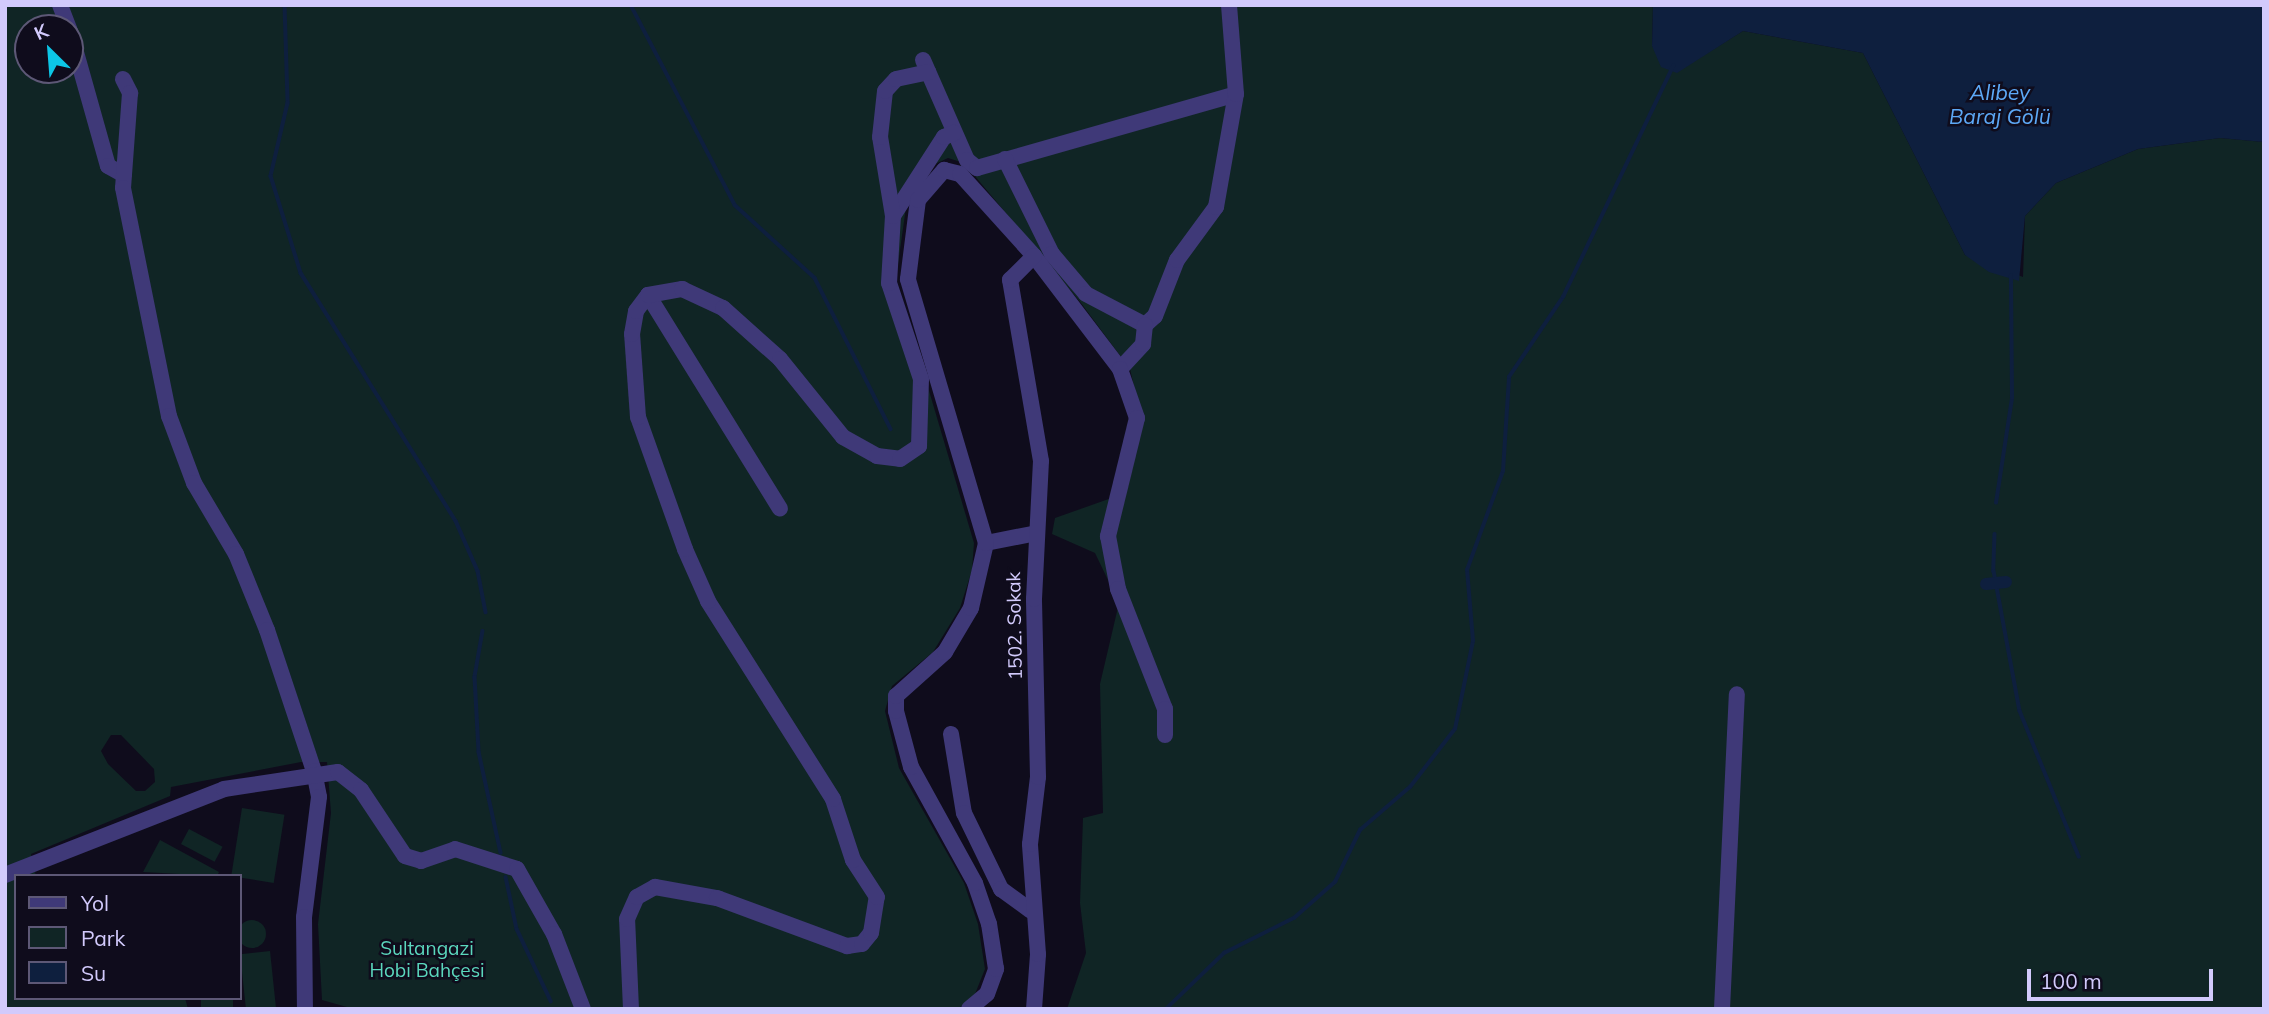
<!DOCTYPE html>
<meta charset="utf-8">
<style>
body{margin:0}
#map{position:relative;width:2269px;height:1014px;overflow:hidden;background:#0f0c1c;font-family:Mulish,sans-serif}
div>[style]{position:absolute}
.green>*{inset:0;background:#102525;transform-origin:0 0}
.round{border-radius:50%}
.water>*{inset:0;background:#0e1f3e}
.stream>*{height:3.5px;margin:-1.75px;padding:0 1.75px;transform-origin:1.75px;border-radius:1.75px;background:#0e1f3e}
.canal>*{height:12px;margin:-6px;padding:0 6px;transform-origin:6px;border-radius:6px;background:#0e1f3e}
.minor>*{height:16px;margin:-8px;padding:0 8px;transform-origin:8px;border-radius:8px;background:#3f3978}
span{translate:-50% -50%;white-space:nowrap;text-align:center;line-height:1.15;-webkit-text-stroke:5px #0f0c1c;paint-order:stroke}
.street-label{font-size:19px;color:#d2cafc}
.park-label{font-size:19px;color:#5bd7bd}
.water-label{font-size:21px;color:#5da9f7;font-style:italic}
.frame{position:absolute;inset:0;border:7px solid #d2cafc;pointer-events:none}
.legend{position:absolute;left:14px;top:874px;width:228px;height:126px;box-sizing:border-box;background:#0f0c1c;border:2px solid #5d5876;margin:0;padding:9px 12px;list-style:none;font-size:21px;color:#d2cafc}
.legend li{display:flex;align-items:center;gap:14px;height:35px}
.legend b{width:35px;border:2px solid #5d5876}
.north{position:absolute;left:14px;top:14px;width:70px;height:70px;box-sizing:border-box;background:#0f0c1c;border:2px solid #5d5876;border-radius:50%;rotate:335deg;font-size:19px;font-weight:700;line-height:28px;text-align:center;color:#d2cafc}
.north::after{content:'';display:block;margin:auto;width:24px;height:32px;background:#0cc6e6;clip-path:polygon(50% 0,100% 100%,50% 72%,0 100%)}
.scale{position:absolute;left:2027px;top:969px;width:186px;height:32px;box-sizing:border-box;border:4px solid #d2cafc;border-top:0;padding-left:9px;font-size:21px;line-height:24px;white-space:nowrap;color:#d2cafc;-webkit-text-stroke:5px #0f0c1c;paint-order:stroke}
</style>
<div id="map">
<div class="green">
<i style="clip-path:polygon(evenodd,5px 5px,1653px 5px,1652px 46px,1677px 72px,1743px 31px,1863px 53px,1965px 255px,2023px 277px,2025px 216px,2056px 183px,2138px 149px,2220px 138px,2264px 142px,2264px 1009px,1067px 1009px,1086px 953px,1080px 903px,1083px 818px,1103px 813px,1100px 684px,1119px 603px,1095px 553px,1052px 534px,1055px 518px,1120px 495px,1142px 420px,1130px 369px,1081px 303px,964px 163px,948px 158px,933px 165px,907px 200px,896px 279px,974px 543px,972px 570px,960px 608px,933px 652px,892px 686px,885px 711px,899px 768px,964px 883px,978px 924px,985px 969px,975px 994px,958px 1009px,354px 1009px,322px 1000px,318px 924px,331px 813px,327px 762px,301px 762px,171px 787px,170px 796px,31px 854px,36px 876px,16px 876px,16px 998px,185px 998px,188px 1009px,5px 1009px,5px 5px,28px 28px,70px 28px,70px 70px,28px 70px,28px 28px,5px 5px,111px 735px,121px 735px,154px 769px,155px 782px,145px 791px,136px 791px,108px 764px,101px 751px,111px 735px)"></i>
<i style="left:242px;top:808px;width:43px;height:69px;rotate:9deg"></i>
<i style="left:189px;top:829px;width:38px;height:17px;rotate:28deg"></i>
<i style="clip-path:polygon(160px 840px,219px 872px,217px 876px,143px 872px)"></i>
<i class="round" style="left:238px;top:920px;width:28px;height:28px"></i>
<i style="left:270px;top:951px;width:58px;height:30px;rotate:84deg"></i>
<i style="left:201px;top:998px;width:32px;height:11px"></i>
</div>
<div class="water">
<i style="clip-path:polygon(1653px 5px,2264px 5px,2264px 142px,2220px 138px,2138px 149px,2056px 183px,2025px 216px,2019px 281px,1989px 272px,1965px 255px,1863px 53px,1743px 31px,1677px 73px,1661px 67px,1652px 46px)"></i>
</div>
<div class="stream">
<i style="left:285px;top:5px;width:98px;rotate:88.2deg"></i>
<i style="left:288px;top:103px;width:75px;rotate:103.1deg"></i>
<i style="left:271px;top:176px;width:102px;rotate:72.8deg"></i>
<i style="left:301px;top:273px;width:292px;rotate:58deg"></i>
<i style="left:456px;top:521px;width:55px;rotate:66.3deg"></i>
<i style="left:478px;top:571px;width:42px;rotate:79deg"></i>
<i style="left:631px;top:5px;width:225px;rotate:62.5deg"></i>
<i style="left:735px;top:205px;width:108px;rotate:42.4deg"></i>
<i style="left:815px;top:278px;width:169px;rotate:63.3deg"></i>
<i style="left:1996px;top:503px;width:106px;rotate:-81.3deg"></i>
<i style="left:2012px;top:398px;width:122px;rotate:-90.5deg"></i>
<i style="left:1995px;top:534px;width:37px;rotate:92deg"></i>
<i style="left:1994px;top:571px;width:142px;rotate:79.5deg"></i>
<i style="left:2020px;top:711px;width:157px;rotate:67.9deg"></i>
<i style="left:483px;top:631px;width:47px;rotate:99.9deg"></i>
<i style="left:475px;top:677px;width:75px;rotate:86.9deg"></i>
<i style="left:479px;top:752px;width:103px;rotate:77.7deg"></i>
<i style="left:506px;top:877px;width:53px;rotate:78.1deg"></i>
<i style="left:517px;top:929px;width:80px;rotate:64.7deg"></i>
<i style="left:1166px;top:1009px;width:81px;rotate:-44deg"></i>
<i style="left:1224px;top:953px;width:78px;rotate:-26.6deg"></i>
<i style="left:1294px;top:918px;width:55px;rotate:-41.3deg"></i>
<i style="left:1335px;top:882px;width:58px;rotate:-64.3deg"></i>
<i style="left:1360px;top:830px;width:66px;rotate:-40.7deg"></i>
<i style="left:1410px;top:787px;width:73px;rotate:-52.2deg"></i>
<i style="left:1455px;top:729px;width:90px;rotate:-78.4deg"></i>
<i style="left:1473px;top:641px;width:71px;rotate:-94.8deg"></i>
<i style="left:1467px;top:570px;width:105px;rotate:-70deg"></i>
<i style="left:1503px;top:471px;width:94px;rotate:-86.3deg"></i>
<i style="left:1509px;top:377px;width:97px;rotate:-56deg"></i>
<i style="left:1563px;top:297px;width:256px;rotate:-64.5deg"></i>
</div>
<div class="canal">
<i style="left:1986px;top:584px;width:20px;rotate:-6deg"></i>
</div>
<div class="minor">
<i style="left:60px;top:5px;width:25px;rotate:69deg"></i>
<i style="left:70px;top:31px;width:140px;rotate:74.3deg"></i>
<i style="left:108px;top:166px;width:18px;rotate:29deg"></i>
<i style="left:923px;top:60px;width:109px;rotate:66.3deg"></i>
<i style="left:967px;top:160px;width:13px;rotate:39deg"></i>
<i style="left:977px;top:168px;width:269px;rotate:-15.9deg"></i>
<i style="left:123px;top:79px;width:16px;rotate:63deg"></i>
<i style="left:130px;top:93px;width:95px;rotate:94.2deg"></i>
<i style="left:123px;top:188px;width:233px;rotate:78.6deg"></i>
<i style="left:169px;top:416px;width:72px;rotate:69.5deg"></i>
<i style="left:194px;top:483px;width:82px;rotate:59.4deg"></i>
<i style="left:236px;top:554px;width:82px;rotate:67.8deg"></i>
<i style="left:267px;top:630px;width:149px;rotate:71.6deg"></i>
<i style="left:314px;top:771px;width:26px;rotate:79deg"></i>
<i style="left:319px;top:797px;width:121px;rotate:97.1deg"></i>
<i style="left:304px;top:917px;width:92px;rotate:89.4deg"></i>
<i style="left:1005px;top:159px;width:106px;rotate:63.7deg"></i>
<i style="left:1052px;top:254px;width:52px;rotate:49.6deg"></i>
<i style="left:1086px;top:294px;width:67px;rotate:27.7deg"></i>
<i style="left:1145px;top:325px;width:13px;rotate:-42deg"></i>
<i style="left:1155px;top:316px;width:60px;rotate:-68.6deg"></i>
<i style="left:1177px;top:260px;width:66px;rotate:-53.7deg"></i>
<i style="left:1216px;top:207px;width:115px;rotate:-80deg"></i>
<i style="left:1236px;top:94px;width:89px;rotate:-94.5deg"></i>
<i style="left:893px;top:216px;width:94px;rotate:-57.2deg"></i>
<i style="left:944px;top:137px;width:11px;rotate:-22deg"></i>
<i style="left:648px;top:295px;width:251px;rotate:58.3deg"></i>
<i style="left:1120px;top:369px;width:34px;rotate:-47deg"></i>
<i style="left:1143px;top:344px;width:19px;rotate:-84deg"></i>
<i style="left:986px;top:543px;width:52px;rotate:-11.1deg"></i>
<i style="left:951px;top:734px;width:80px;rotate:80.7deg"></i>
<i style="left:964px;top:813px;width:85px;rotate:64deg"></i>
<i style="left:1001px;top:889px;width:36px;rotate:36deg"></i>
<i style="left:5px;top:875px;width:235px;rotate:-21.4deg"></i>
<i style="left:224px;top:789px;width:115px;rotate:-8.5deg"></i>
<i style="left:338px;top:772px;width:29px;rotate:38deg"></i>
<i style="left:361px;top:790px;width:79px;rotate:56.3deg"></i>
<i style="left:405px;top:856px;width:17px;rotate:17deg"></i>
<i style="left:421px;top:861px;width:36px;rotate:-19deg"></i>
<i style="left:455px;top:849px;width:65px;rotate:17.9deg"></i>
<i style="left:517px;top:869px;width:75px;rotate:60.4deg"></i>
<i style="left:554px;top:934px;width:80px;rotate:68.9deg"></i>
<i style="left:631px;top:1009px;width:90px;rotate:-92.5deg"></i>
<i style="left:627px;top:919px;width:24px;rotate:-66deg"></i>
<i style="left:637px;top:897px;width:21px;rotate:-29deg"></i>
<i style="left:655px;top:887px;width:63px;rotate:10.1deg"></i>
<i style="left:717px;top:898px;width:139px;rotate:20.3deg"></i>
<i style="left:847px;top:946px;width:15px;rotate:-8deg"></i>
<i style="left:862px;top:944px;width:14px;rotate:-51deg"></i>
<i style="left:871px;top:933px;width:36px;rotate:-81deg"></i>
<i style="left:877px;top:897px;width:44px;rotate:-123deg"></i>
<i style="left:853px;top:860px;width:64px;rotate:-108.2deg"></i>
<i style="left:833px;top:799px;width:234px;rotate:-122.3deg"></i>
<i style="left:708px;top:601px;width:57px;rotate:-113.9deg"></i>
<i style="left:685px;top:549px;width:140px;rotate:-109.6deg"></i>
<i style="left:638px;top:417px;width:83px;rotate:-94.1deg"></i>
<i style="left:632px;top:334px;width:23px;rotate:-80deg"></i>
<i style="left:636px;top:311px;width:20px;rotate:-53deg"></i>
<i style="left:648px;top:295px;width:35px;rotate:-10deg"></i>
<i style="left:682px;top:289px;width:45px;rotate:24.9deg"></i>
<i style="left:723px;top:308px;width:76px;rotate:41.8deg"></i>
<i style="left:780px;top:359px;width:100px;rotate:51.1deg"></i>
<i style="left:843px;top:437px;width:39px;rotate:29deg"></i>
<i style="left:877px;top:456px;width:23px;rotate:7deg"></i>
<i style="left:900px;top:459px;width:23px;rotate:-34deg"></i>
<i style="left:919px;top:446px;width:67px;rotate:-88.3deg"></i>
<i style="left:921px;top:379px;width:101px;rotate:-108.4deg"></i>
<i style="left:889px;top:283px;width:67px;rotate:-86.6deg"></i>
<i style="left:893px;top:216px;width:80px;rotate:-99.3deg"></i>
<i style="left:880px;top:137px;width:46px;rotate:-83.8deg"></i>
<i style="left:885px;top:91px;width:16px;rotate:-47deg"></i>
<i style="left:896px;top:79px;width:33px;rotate:-12deg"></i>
<i style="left:969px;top:1009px;width:23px;rotate:-40deg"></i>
<i style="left:987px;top:994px;width:27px;rotate:-70deg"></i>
<i style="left:996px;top:969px;width:46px;rotate:-98.8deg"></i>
<i style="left:989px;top:924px;width:43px;rotate:-108.9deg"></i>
<i style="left:975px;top:883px;width:132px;rotate:-118.9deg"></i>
<i style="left:911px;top:767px;width:58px;rotate:-105deg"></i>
<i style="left:896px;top:711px;width:15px;rotate:-90deg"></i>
<i style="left:896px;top:696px;width:66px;rotate:-41.9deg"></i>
<i style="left:945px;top:652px;width:51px;rotate:-59.4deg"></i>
<i style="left:971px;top:608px;width:67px;rotate:-77deg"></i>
<i style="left:986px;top:543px;width:275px;rotate:-106.5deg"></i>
<i style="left:908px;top:279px;width:80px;rotate:-82.8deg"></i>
<i style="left:918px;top:200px;width:40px;rotate:-49deg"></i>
<i style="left:944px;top:170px;width:16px;rotate:14deg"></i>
<i style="left:960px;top:174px;width:110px;rotate:47.9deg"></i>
<i style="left:1034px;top:256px;width:142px;rotate:52.7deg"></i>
<i style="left:1120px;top:369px;width:52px;rotate:70.9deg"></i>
<i style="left:1137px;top:418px;width:122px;rotate:103.8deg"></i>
<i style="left:1108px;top:536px;width:54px;rotate:79.3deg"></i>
<i style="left:1118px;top:589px;width:129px;rotate:68.6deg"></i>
<i style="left:1165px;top:709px;width:26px;rotate:90deg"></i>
<i style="left:1034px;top:1009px;width:55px;rotate:-85.8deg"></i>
<i style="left:1038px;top:954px;width:110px;rotate:-94.2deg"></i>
<i style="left:1030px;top:844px;width:67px;rotate:-83.2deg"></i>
<i style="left:1038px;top:777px;width:178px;rotate:-91.3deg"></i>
<i style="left:1034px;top:599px;width:138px;rotate:-87.1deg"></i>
<i style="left:1041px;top:461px;width:184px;rotate:-99.7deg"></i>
<i style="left:1010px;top:280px;width:34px;rotate:-45deg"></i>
<i style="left:1722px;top:1009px;width:315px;rotate:-87.3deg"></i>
</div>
<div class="street-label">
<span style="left:1015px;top:626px;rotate:-91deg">1502. Sokak</span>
</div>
<div class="park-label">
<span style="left:427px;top:960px">Sultangazi<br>Hobi Bahçesi</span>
</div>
<div class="water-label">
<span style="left:2000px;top:104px">Alibey<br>Baraj Gölü</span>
</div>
<div class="frame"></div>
<ul class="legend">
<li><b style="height:9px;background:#3f3978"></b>Yol</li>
<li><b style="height:19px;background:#102525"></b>Park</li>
<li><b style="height:19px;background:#0e1f3e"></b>Su</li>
</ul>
<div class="north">K</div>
<div class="scale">100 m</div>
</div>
